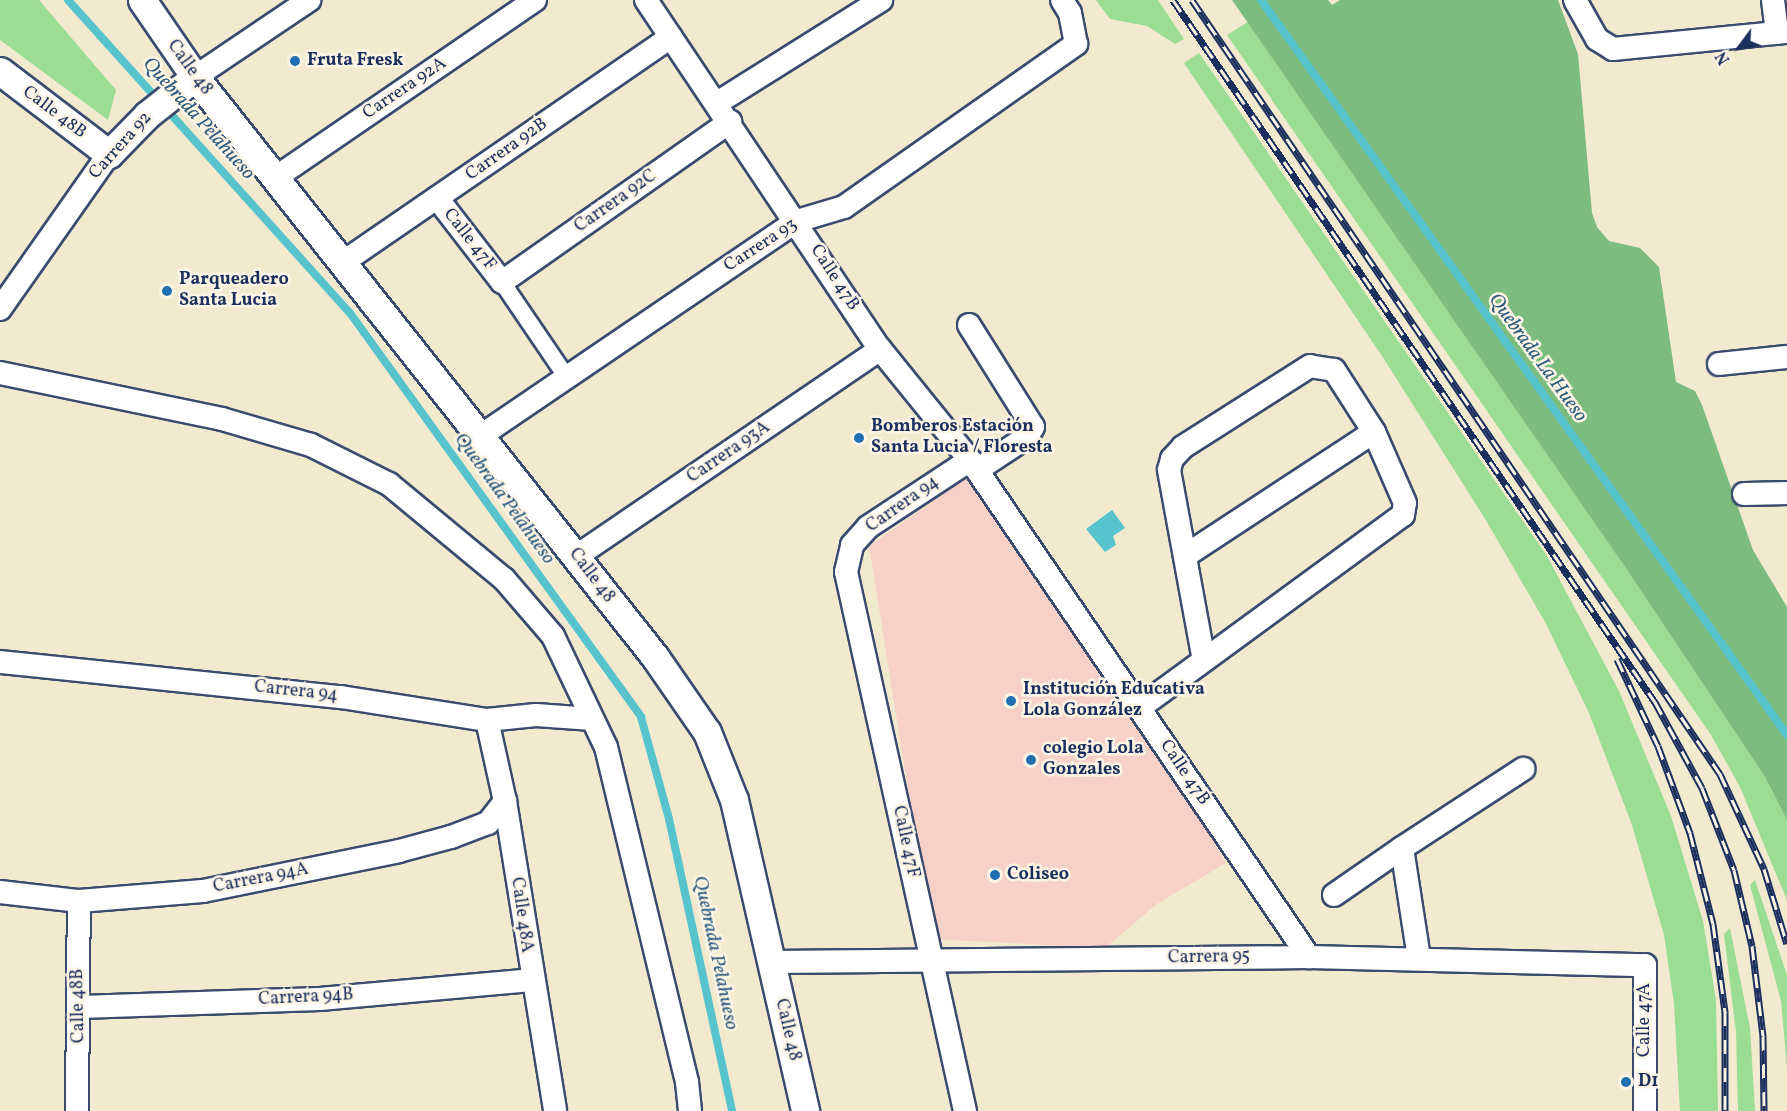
<!DOCTYPE html>
<meta charset="utf-8">
<style>
body{margin:0}
#map{position:relative;width:1787px;height:1111px;overflow:hidden;background:#f2eacf;font-family:Vollkorn,serif}
div>[style]{position:absolute}
.built>*{inset:0;background:#f7d1c8}
.green>*{inset:0;background:#9bdd94}
.forest>*{inset:0;background:#7cbc7e}
.water>*{inset:0;background:#57c4cd}
.stream>*{height:8px;margin:-4px;padding:0 4px;transform-origin:4px;border-radius:4px;background:#57c4cd}
.roads{filter:drop-shadow(2px 0 #3b4b6f) drop-shadow(-2px 0 #3b4b6f) drop-shadow(0 2px #3b4b6f) drop-shadow(0 -2px #3b4b6f)}
.pedestrian>*{height:16px;margin:-8px;padding:0 8px;transform-origin:8px;border-radius:8px;background:#fff}
.minor>*{height:22px;margin:-11px;padding:0 11px;transform-origin:11px;border-radius:11px;background:#fff}
.tertiary>*{height:27px;margin:-13.5px;padding:0 13.5px;transform-origin:13.5px;border-radius:13.5px;background:#fff}
.rail>*{height:7px;margin-top:-3.5px;transform-origin:0;background:repeating-linear-gradient(90deg,#fcf5e5 0 14px,#1b2f5e 0 28px);box-sizing:border-box;border-block:2px solid #1b2f5e}
.dots>*{width:16px;height:16px;translate:-50% -50%;box-sizing:border-box;border:3px solid #fcf5e5;border-radius:50%}
span{translate:-50% -50%;white-space:nowrap;text-align:center;line-height:1.15;-webkit-text-stroke:5px #fcf5e5;paint-order:stroke}
.poi-label{font-size:18px;color:#1b2f5e;font-weight:700}
.left{translate:0 -50%;text-align:left}
.street-label{font-size:18px;color:#1b2f5e}
.water-label{font-size:20px;color:#2d5c7f;font-style:italic}
.north{position:absolute;left:1709px;top:18px;width:60px;height:60px;-webkit-text-stroke:4px #fcf5e5;paint-order:stroke;rotate:238deg;font-size:16px;font-weight:700;line-height:24px;text-align:center;color:#1b2f5e}
.north::after{content:'';display:block;margin:auto;width:21px;height:27px;background:#1b2f5e;clip-path:polygon(50% 0,100% 100%,50% 72%,0 100%)}
</style>
<div id="map">
<div class="built">
<i style="clip-path:polygon(972px 474px,1157px 744px,1226px 863px,1157px 904px,1105px 948px,932px 939px,869px 546px)"></i>
</div>
<div class="green">
<i style="clip-path:polygon(0 0,39px 0,116px 90px,108px 120px,0 40px)"></i>
<i style="clip-path:polygon(1096px 0,1158px 0,1184px 39px,1175px 44px,1147px 26px,1110px 19px)"></i>
<i style="clip-path:polygon(1248px 22px,1625px 567px,1765px 777px,1787px 820px,1787px 900px,1740px 787px,1711px 735px,1227px 35px)"></i>
<i style="clip-path:polygon(1199px 53px,1547px 556px,1619px 691px,1671px 816px,1703px 921px,1716px 1000px,1718px 1111px,1680px 1111px,1674px 1004px,1664px 935px,1632px 825px,1589px 713px,1545px 622px,1484px 517px,1382px 356px,1184px 63px)"></i>
<i style="clip-path:polygon(1755px 880px,1787px 975px,1787px 1068px,1781px 1001px,1750px 885px)"></i>
<i style="clip-path:polygon(1730px 928px,1750px 1028px,1755px 1111px,1738px 1111px,1736px 1032px,1724px 934px)"></i>
</div>
<div class="forest">
<i style="clip-path:polygon(1232px 0,1328px 0,1332px 5px,1340px 0,1558px 0,1578px 54px,1592px 213px,1597px 227px,1609px 241px,1640px 248px,1659px 267px,1676px 382px,1695px 391px,1702px 405px,1753px 550px,1787px 607px,1787px 820px,1765px 777px,1625px 567px)"></i>
</div>
<div class="water">
<i style="clip-path:polygon(1112px 510px,1125px 528px,1113px 536px,1116px 545px,1105px 552px,1086px 529px)"></i>
</div>
<div class="stream">
<i style="left:68px;top:0;width:421px;rotate:48deg"></i>
<i style="left:350px;top:313px;width:498px;rotate:54.2deg"></i>
<i style="left:641px;top:717px;width:106px;rotate:74.6deg"></i>
<i style="left:669px;top:819px;width:299px;rotate:77.8deg"></i>
<i style="left:1261px;top:0;width:904px;rotate:54.41deg"></i>
</div>
<div class="roads">
<div class="pedestrian">
<i style="left:502px;top:282px;width:114px;rotate:55.8deg"></i>
</div>
<div class="minor">
<i style="left:646px;top:0;width:420px;rotate:56.2deg"></i>
<i style="left:880px;top:349px;width:143px;rotate:51deg"></i>
<i style="left:1575px;top:0;width:45px;rotate:60.6deg"></i>
<i style="left:1597px;top:39px;width:19px;rotate:32deg"></i>
<i style="left:1613px;top:49px;width:175px;rotate:-5.6deg"></i>
<i style="left:1773px;top:0;width:33px;rotate:83deg"></i>
<i style="left:195px;top:77px;width:138px;rotate:-34deg"></i>
<i style="left:717px;top:103px;width:194px;rotate:-32.1deg"></i>
<i style="left:275px;top:178px;width:315px;rotate:-34.4deg"></i>
<i style="left:437px;top:198px;width:106px;rotate:52.3deg"></i>
<i style="left:502px;top:282px;width:279px;rotate:-35.1deg"></i>
<i style="left:342px;top:263px;width:399px;rotate:-34.5deg"></i>
<i style="left:0;top:309px;width:189px;rotate:-54.9deg"></i>
<i style="left:969px;top:325px;width:120px;rotate:57.9deg"></i>
<i style="left:1033px;top:427px;width:12px;rotate:121deg"></i>
<i style="left:1027px;top:437px;width:60px;rotate:146.6deg"></i>
<i style="left:1719px;top:364px;width:68px;rotate:-5.9deg"></i>
<i style="left:0;top:373px;width:227px;rotate:11.7deg"></i>
<i style="left:222px;top:419px;width:93px;rotate:16.3deg"></i>
<i style="left:311px;top:445px;width:87px;rotate:26.6deg"></i>
<i style="left:389px;top:484px;width:149px;rotate:39.6deg"></i>
<i style="left:504px;top:579px;width:75px;rotate:49.3deg"></i>
<i style="left:553px;top:636px;width:123px;rotate:64.5deg"></i>
<i style="left:606px;top:747px;width:345px;rotate:76.4deg"></i>
<i style="left:687px;top:1082px;width:29px;rotate:84deg"></i>
<i style="left:479px;top:437px;width:384px;rotate:-34.2deg"></i>
<i style="left:797px;top:221px;width:49px;rotate:-16.6deg"></i>
<i style="left:844px;top:207px;width:284px;rotate:-35.1deg"></i>
<i style="left:1076px;top:44px;width:32px;rotate:-101deg"></i>
<i style="left:1070px;top:13px;width:15px;rotate:-122deg"></i>
<i style="left:1744px;top:494px;width:43px;rotate:-1.3deg"></i>
<i style="left:577px;top:556px;width:367px;rotate:-34.3deg"></i>
<i style="left:1185px;top:556px;width:226px;rotate:-33.3deg"></i>
<i style="left:0;top:662px;width:343px;rotate:5.9deg"></i>
<i style="left:341px;top:697px;width:148px;rotate:9deg"></i>
<i style="left:487px;top:720px;width:49px;rotate:-5.8deg"></i>
<i style="left:536px;top:715px;width:56px;rotate:4.1deg"></i>
<i style="left:1139px;top:708px;width:327px;rotate:-36.2deg"></i>
<i style="left:1403px;top:515px;width:12px;rotate:-81deg"></i>
<i style="left:1405px;top:503px;width:77px;rotate:-113.6deg"></i>
<i style="left:1374px;top:432px;width:74px;rotate:-122.8deg"></i>
<i style="left:1334px;top:370px;width:24px;rotate:-171deg"></i>
<i style="left:1310px;top:366px;width:151px;rotate:147.5deg"></i>
<i style="left:1183px;top:447px;width:16px;rotate:133deg"></i>
<i style="left:1172px;top:459px;width:11px;rotate:105deg"></i>
<i style="left:1169px;top:470px;width:193px;rotate:79.6deg"></i>
<i style="left:487px;top:720px;width:83px;rotate:77.5deg"></i>
<i style="left:505px;top:801px;width:314px;rotate:80.8deg"></i>
<i style="left:0;top:892px;width:80px;rotate:6.5deg"></i>
<i style="left:79px;top:901px;width:124px;rotate:-4.6deg"></i>
<i style="left:203px;top:891px;width:200px;rotate:-11.5deg"></i>
<i style="left:399px;top:851px;width:54px;rotate:-15.1deg"></i>
<i style="left:451px;top:837px;width:40px;rotate:-21deg"></i>
<i style="left:488px;top:823px;width:28px;rotate:-52deg"></i>
<i style="left:1334px;top:895px;width:83px;rotate:-34.7deg"></i>
<i style="left:1419px;top:958px;width:111px;rotate:-98.8deg"></i>
<i style="left:1402px;top:848px;width:145px;rotate:-33.1deg"></i>
<i style="left:772px;top:962px;width:537px;rotate:-0.53deg"></i>
<i style="left:1309px;top:957px;width:336px;rotate:1.4deg"></i>
<i style="left:1645px;top:965px;width:146px;rotate:90deg"></i>
<i style="left:80px;top:1007px;width:240px;rotate:-1.9deg"></i>
<i style="left:320px;top:999px;width:212px;rotate:-5.1deg"></i>
<i style="left:77px;top:1111px;width:210px;rotate:-89.5deg"></i>
<i style="left:965px;top:1111px;width:552px;rotate:-102.45deg"></i>
<i style="left:846px;top:572px;width:28px;rotate:-77deg"></i>
<i style="left:852px;top:545px;width:24px;rotate:-48deg"></i>
<i style="left:868px;top:527px;width:122px;rotate:-33.3deg"></i>
<i style="left:970px;top:460px;width:602px;rotate:55.7deg"></i>
</div>
<div class="tertiary">
<i style="left:142px;top:0;width:93px;rotate:55.5deg"></i>
<i style="left:195px;top:77px;width:740px;rotate:51.58deg"></i>
<i style="left:655px;top:657px;width:91px;rotate:55.3deg"></i>
<i style="left:707px;top:732px;width:73px;rotate:68.3deg"></i>
<i style="left:734px;top:800px;width:319px;rotate:77.1deg"></i>
<i style="left:0;top:71px;width:137px;rotate:37.3deg"></i>
<i style="left:109px;top:154px;width:54px;rotate:-45.7deg"></i>
<i style="left:147px;top:115px;width:61px;rotate:-38.4deg"></i>
</div>
</div>
<div class="rail">
<i style="left:1173px;top:0;width:852px;rotate:55.53deg"></i>
<i style="left:1655px;top:702px;width:98px;rotate:61.3deg"></i>
<i style="left:1702px;top:788px;width:88px;rotate:68.7deg"></i>
<i style="left:1734px;top:870px;width:78px;rotate:76.7deg"></i>
<i style="left:1752px;top:946px;width:91px;rotate:83deg"></i>
<i style="left:1763px;top:1036px;width:75px;rotate:89.2deg"></i>
<i style="left:1192px;top:0;width:937px;rotate:55.7deg"></i>
<i style="left:1720px;top:774px;width:105px;rotate:65.1deg"></i>
<i style="left:1764px;top:869px;width:78px;rotate:73deg"></i>
<i style="left:1617px;top:659px;width:96px;rotate:64.8deg"></i>
<i style="left:1658px;top:746px;width:93px;rotate:69.8deg"></i>
<i style="left:1690px;top:833px;width:94px;rotate:75.8deg"></i>
<i style="left:1713px;top:924px;width:89px;rotate:82.2deg"></i>
<i style="left:1725px;top:1012px;width:99px;rotate:90deg"></i>
</div>
<div class="dots">
<i style="left:295px;top:61px;background:#1f6fb2"></i>
<i style="left:167px;top:291px;background:#1f6fb2"></i>
<i style="left:859px;top:438px;background:#1f6fb2"></i>
<i style="left:1011px;top:701px;background:#1f6fb2"></i>
<i style="left:1031px;top:760px;background:#1f6fb2"></i>
<i style="left:995px;top:875px;background:#1f6fb2"></i>
<i style="left:1626px;top:1082px;background:#1f6fb2"></i>
</div>
<div class="poi-label">
<span class="left" style="left:307px;top:61px">Fruta Fresk</span>
<span class="left" style="left:179px;top:291px">Parqueadero<br>Santa Lucia</span>
<span class="left" style="left:871px;top:438px">Bomberos Estación<br>Santa Lucia / Floresta</span>
<span class="left" style="left:1023px;top:701px">Institución Educativa<br>Lola González</span>
<span class="left" style="left:1043px;top:760px">colegio Lola<br>Gonzales</span>
<span class="left" style="left:1007px;top:875px">Coliseo</span>
<span class="left" style="left:1638px;top:1082px">D1</span>
</div>
<div class="street-label">
<span style="left:189px;top:68px;rotate:54deg">Calle 48</span>
<span style="left:405px;top:89px;rotate:-34deg">Carrera 92A</span>
<span style="left:54px;top:113px;rotate:37deg">Calle 48B</span>
<span style="left:121px;top:146px;rotate:-48deg">Carrera 92</span>
<span style="left:507px;top:150px;rotate:-35deg">Carrera 92B</span>
<span style="left:616px;top:202px;rotate:-35deg">Carrera 92C</span>
<span style="left:469px;top:240px;rotate:52deg">Calle 47F</span>
<span style="left:761px;top:246px;rotate:-33deg">Carrera 93</span>
<span style="left:834px;top:278px;rotate:57deg">Calle 47B</span>
<span style="left:729px;top:453px;rotate:-34deg">Carrera 93A</span>
<span style="left:903px;top:505px;rotate:-35deg">Carrera 94</span>
<span style="left:591px;top:576px;rotate:53deg">Calle 48</span>
<span style="left:296px;top:692px;rotate:6deg">Carrera 94</span>
<span style="left:1184px;top:773px;rotate:56deg">Calle 47B</span>
<span style="left:905px;top:842px;rotate:78deg">Calle 47F</span>
<span style="left:261px;top:879px;rotate:-11deg">Carrera 94A</span>
<span style="left:521px;top:915px;rotate:82deg">Calle 48A</span>
<span style="left:1209px;top:958px;rotate:-1deg">Carrera 95</span>
<span style="left:306px;top:998px;rotate:-3deg">Carrera 94B</span>
<span style="left:79px;top:1006px;rotate:-91deg">Calle 48B</span>
<span style="left:1645px;top:1020px;rotate:-90deg">Calle 47A</span>
<span style="left:787px;top:1030px;rotate:77deg">Calle 48</span>
</div>
<div class="water-label">
<span style="left:198px;top:119px;rotate:48deg">Quebrada Pelahueso</span>
<span style="left:1537px;top:358px;rotate:54deg">Quebrada La Hueso</span>
<span style="left:504px;top:499px;rotate:54deg">Quebrada Pelahueso</span>
<span style="left:715px;top:953px;rotate:78deg">Quebrada Pelahueso</span>
</div>
<div class="north">N</div>
</div>
